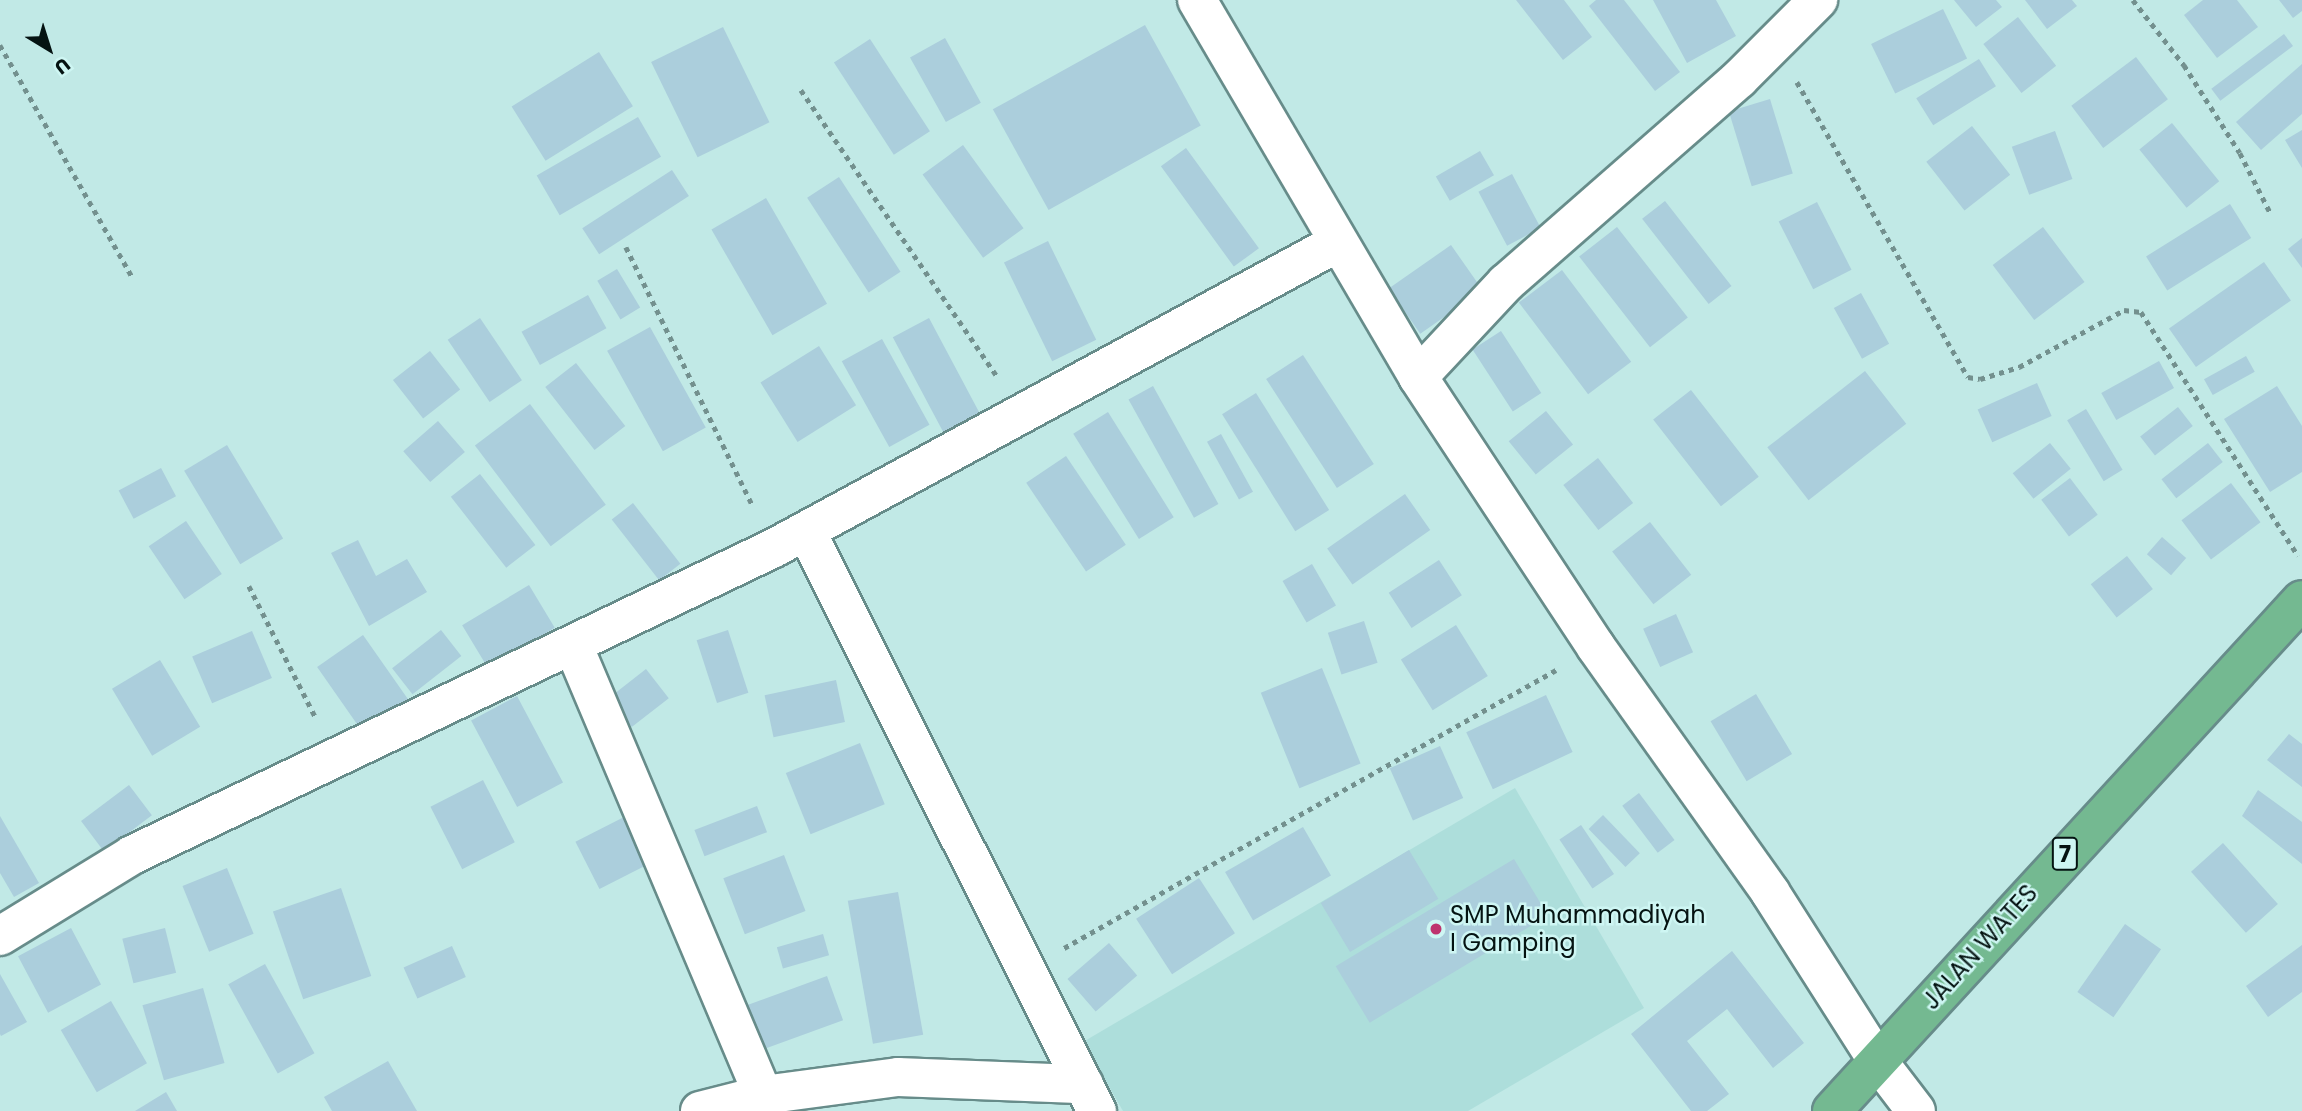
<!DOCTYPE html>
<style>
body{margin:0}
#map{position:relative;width:2302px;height:1111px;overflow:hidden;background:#c1e9e6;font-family:Poppins,sans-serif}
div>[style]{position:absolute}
.built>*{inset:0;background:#addedb}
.building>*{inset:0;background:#abcedc;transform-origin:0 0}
.path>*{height:4.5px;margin-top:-2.25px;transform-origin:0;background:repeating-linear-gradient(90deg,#73908e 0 5px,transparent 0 10px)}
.roads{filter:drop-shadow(2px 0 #678c8a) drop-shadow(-2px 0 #678c8a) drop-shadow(0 2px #678c8a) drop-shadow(0 -2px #678c8a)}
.minor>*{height:38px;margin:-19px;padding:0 19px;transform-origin:19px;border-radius:19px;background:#fff}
.highway>*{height:38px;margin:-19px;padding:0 19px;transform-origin:19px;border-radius:19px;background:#74b991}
.dots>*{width:19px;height:19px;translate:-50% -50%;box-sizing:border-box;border:4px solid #cef6f3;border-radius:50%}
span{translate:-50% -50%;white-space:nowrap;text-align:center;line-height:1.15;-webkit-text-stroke:5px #cef6f3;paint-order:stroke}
.shield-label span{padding:2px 5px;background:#cef6f3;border:2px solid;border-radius:5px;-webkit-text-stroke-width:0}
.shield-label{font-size:23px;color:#051312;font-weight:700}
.poi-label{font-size:24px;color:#051312}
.left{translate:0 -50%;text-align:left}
.street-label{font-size:24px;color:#051312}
.north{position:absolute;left:14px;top:14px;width:70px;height:70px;-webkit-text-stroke:5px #cef6f3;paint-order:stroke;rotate:142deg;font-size:19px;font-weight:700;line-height:28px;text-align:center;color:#051312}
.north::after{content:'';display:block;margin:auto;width:24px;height:32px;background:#051312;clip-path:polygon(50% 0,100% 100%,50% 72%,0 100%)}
</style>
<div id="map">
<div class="built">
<i style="clip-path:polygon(1515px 788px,1644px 1008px,1468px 1111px,1123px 1111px,1083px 1042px)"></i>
</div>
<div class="building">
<i style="clip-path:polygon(1516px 0,1564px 0,1592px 37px,1563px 60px)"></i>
<i style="clip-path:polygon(1596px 0,1624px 0,1680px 72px,1655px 91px,1589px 6px)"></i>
<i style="clip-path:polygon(1653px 0,1716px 0,1736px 36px,1687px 63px)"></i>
<i style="clip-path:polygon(1954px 0,1996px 0,2002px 7px,1976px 27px)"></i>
<i style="clip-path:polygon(2025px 0,2072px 0,2077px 6px,2047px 29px)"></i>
<i style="clip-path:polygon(2203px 0,2237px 0,2258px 27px,2217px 58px,2184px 15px)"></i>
<i style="clip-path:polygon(2279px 0,2302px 0,2302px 11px,2293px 18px)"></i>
<i style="left:1943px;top:9px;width:55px;height:80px;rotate:64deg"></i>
<i style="left:2018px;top:17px;width:62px;height:44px;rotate:52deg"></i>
<i style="left:1145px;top:25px;width:115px;height:174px;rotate:61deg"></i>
<i style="left:723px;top:27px;width:106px;height:80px;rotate:64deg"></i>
<i style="left:2284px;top:34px;width:15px;height:91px;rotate:53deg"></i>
<i style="left:945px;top:38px;width:74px;height:40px;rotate:61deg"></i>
<i style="left:870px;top:39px;width:110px;height:43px;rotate:57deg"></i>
<i style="left:599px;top:52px;width:64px;height:103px;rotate:58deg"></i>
<i style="left:2136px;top:57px;width:53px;height:81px;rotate:53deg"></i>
<i style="left:1979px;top:59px;width:32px;height:74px;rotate:58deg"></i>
<i style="clip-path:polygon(2302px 64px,2302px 114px,2261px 150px,2236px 122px)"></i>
<i style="left:1770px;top:99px;width:78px;height:43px;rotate:73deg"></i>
<i style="left:638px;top:117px;width:46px;height:117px;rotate:60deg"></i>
<i style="left:2172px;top:123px;width:75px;height:42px;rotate:51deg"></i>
<i style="left:1972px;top:126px;width:62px;height:58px;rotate:52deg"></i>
<i style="clip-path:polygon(2302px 130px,2302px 168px,2285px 140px)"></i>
<i style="left:2055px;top:131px;width:51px;height:46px;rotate:70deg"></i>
<i style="left:963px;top:145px;width:103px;height:50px;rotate:54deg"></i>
<i style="left:1186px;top:148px;width:124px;height:31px;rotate:54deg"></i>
<i style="left:1480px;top:151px;width:28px;height:51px;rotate:60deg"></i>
<i style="left:672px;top:170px;width:31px;height:107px;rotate:57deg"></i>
<i style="left:1512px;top:174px;width:61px;height:38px;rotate:62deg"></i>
<i style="left:839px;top:177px;width:113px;height:38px;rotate:57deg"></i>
<i style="left:766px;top:198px;width:122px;height:63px;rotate:60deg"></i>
<i style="left:1665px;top:201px;width:108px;height:29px;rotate:52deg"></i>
<i style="left:1817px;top:202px;width:76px;height:43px;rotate:63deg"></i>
<i style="left:2230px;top:204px;width:40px;height:99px;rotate:58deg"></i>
<i style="left:1617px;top:227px;width:115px;height:48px;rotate:52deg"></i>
<i style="left:2043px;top:227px;width:69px;height:63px;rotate:53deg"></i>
<i style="clip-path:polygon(2302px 238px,2302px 268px,2288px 249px)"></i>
<i style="left:1048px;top:241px;width:110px;height:49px;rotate:64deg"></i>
<i style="left:1451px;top:245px;width:55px;height:76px;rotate:55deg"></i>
<i style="left:2264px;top:262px;width:47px;height:116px;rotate:55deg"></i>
<i style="left:617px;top:269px;width:45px;height:23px;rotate:59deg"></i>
<i style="left:1562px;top:270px;width:115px;height:54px;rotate:53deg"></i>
<i style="left:1861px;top:293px;width:58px;height:31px;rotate:61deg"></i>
<i style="left:588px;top:295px;width:38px;height:76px;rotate:61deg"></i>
<i style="left:480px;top:318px;width:75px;height:39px;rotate:56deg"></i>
<i style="left:929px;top:318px;width:110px;height:41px;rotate:62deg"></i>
<i style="left:650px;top:327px;width:115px;height:49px;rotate:61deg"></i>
<i style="left:1501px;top:331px;width:74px;height:34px;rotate:57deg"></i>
<i style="left:882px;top:339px;width:98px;height:46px;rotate:61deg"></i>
<i style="left:819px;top:346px;width:70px;height:69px;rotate:58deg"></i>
<i style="left:430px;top:351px;width:49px;height:47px;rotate:52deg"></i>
<i style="left:1303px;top:355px;width:130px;height:44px;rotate:57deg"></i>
<i style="left:2246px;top:356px;width:18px;height:48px;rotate:61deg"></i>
<i style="left:2159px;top:361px;width:31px;height:66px;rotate:61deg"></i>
<i style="left:576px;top:363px;width:80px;height:39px;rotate:52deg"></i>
<i style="left:1865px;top:371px;width:67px;height:124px;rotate:52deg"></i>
<i style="left:2037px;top:383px;width:36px;height:65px;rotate:66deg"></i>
<i style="left:1153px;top:386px;width:135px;height:28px;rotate:61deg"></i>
<i style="clip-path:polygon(2277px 386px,2302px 426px,2302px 472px,2270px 492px,2224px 419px)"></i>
<i style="left:1691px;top:390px;width:110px;height:48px;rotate:52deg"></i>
<i style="left:1256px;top:393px;width:138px;height:40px;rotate:58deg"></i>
<i style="left:530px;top:404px;width:126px;height:69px;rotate:53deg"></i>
<i style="left:2178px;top:407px;width:24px;height:48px;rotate:52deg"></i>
<i style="left:2086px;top:409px;width:71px;height:22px;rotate:59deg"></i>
<i style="left:1546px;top:411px;width:43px;height:48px;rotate:51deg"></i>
<i style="left:1108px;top:412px;width:124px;height:41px;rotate:58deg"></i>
<i style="left:438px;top:421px;width:41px;height:46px;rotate:49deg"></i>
<i style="left:1221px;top:434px;width:66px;height:16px;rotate:61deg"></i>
<i style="left:2050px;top:443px;width:33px;height:48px;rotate:51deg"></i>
<i style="left:2208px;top:443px;width:24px;height:59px;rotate:52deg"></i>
<i style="left:227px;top:445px;width:109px;height:50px;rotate:59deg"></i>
<i style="left:1066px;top:456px;width:107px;height:48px;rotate:56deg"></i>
<i style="left:1598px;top:458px;width:57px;height:44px;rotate:52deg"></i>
<i style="left:161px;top:468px;width:32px;height:48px;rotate:62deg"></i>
<i style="left:480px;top:474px;width:90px;height:37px;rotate:52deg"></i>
<i style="left:2070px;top:478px;width:46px;height:36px;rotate:53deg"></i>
<i style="left:2231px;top:483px;width:49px;height:62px;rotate:53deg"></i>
<i style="left:1405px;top:494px;width:44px;height:95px;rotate:55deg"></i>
<i style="left:633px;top:503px;width:77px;height:27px;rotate:52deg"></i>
<i style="left:186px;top:521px;width:64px;height:45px;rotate:56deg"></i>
<i style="left:1650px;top:522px;width:67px;height:48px;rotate:52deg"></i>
<i style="left:2162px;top:537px;width:32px;height:23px;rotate:41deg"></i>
<i style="clip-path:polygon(358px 540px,376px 576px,407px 559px,427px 592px,369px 626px,331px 553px)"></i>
<i style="left:2127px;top:556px;width:42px;height:46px;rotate:52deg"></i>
<i style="left:1439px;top:560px;width:42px;height:60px;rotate:57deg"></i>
<i style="left:1312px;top:564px;width:48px;height:34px;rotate:60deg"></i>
<i style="left:529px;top:585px;width:50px;height:78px;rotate:59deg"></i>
<i style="left:1676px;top:614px;width:42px;height:36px;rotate:66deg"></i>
<i style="left:1364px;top:621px;width:44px;height:38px;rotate:72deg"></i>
<i style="left:1456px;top:625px;width:60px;height:65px;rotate:58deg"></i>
<i style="left:441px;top:630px;width:33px;height:62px;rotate:52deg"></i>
<i style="left:728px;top:630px;width:66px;height:33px;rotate:72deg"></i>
<i style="left:252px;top:631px;width:51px;height:65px;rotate:67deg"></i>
<i style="left:363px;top:635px;width:88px;height:56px;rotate:55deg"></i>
<i style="left:160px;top:660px;width:78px;height:56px;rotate:59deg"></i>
<i style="left:1322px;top:668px;width:103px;height:66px;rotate:68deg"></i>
<i style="left:646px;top:669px;width:37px;height:47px;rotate:52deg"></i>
<i style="left:836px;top:680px;width:43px;height:73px;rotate:78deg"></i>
<i style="left:1756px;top:694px;width:70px;height:53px;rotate:59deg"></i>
<i style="left:1546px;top:695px;width:63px;height:88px;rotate:65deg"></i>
<i style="left:517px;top:696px;width:98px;height:52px;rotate:62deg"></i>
<i style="clip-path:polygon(2289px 734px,2302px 744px,2302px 787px,2267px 760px)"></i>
<i style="left:860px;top:743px;width:66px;height:80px;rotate:68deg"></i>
<i style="left:1440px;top:746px;width:57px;height:55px;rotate:66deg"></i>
<i style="left:483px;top:780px;width:70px;height:59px;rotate:63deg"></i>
<i style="left:129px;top:785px;width:38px;height:60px;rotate:53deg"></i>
<i style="clip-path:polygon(2258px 790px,2302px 822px,2302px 864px,2242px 816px)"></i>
<i style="left:1639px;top:793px;width:59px;height:21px;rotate:53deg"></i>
<i style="left:757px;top:806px;width:28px;height:67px;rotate:69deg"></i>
<i style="left:628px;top:815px;width:53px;height:59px;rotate:63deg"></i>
<i style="left:1603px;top:815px;width:53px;height:20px;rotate:46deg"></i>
<i style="clip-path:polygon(0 816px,39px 883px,14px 897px,0 873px)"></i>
<i style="left:1581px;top:825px;width:59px;height:26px;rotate:56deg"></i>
<i style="left:1303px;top:827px;width:56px;height:90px;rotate:60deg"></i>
<i style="left:2223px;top:843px;width:82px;height:43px;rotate:48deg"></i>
<i style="left:1409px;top:850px;width:57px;height:103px;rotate:59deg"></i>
<i style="left:784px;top:855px;width:60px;height:65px;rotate:69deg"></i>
<i style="left:1514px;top:859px;width:66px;height:208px;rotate:59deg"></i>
<i style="left:227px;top:868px;width:71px;height:48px;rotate:68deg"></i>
<i style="left:1199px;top:878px;width:66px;height:75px;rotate:57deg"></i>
<i style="left:341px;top:888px;width:93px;height:72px;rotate:71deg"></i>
<i style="left:898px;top:892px;width:145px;height:51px;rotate:80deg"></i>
<i style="left:2125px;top:924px;width:44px;height:83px;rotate:35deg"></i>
<i style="left:71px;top:928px;width:64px;height:60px;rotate:62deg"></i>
<i style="left:165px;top:928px;width:46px;height:44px;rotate:76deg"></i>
<i style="left:823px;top:934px;width:22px;height:48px;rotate:74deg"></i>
<i style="left:1109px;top:943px;width:43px;height:55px;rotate:49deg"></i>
<i style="clip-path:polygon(2302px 945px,2302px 992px,2268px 1017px,2246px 986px)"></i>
<i style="left:452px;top:946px;width:34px;height:53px;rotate:66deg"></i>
<i style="clip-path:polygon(1732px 951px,1804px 1043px,1773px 1068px,1727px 1009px,1687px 1041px,1729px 1094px,1707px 1111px,1691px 1111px,1631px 1034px)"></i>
<i style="left:265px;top:964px;width:102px;height:42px;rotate:61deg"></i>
<i style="clip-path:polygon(0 974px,27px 1022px,1px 1036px,0 1034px)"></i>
<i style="left:827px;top:976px;width:47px;height:89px;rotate:70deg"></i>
<i style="left:203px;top:988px;width:78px;height:63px;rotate:74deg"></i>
<i style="left:111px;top:1001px;width:72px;height:58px;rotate:60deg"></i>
<i style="clip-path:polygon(388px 1061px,417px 1111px,332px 1111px,324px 1097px)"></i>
<i style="clip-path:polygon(166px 1092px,177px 1111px,135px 1111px)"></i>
</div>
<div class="path">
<i style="left:2133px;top:0;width:83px;rotate:51.9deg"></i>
<i style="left:2184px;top:65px;width:104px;rotate:57.5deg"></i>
<i style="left:2240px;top:153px;width:68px;rotate:63.1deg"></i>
<i style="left:0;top:45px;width:268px;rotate:60.3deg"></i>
<i style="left:1797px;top:82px;width:341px;rotate:59.9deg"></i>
<i style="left:1968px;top:377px;width:12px;rotate:9deg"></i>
<i style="left:1980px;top:379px;width:41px;rotate:-17.1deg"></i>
<i style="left:2019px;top:367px;width:119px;rotate:-28.5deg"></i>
<i style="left:2124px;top:310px;width:17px;rotate:7deg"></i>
<i style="left:2141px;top:312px;width:290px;rotate:57.2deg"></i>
<i style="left:801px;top:90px;width:347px;rotate:55.6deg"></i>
<i style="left:626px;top:247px;width:288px;rotate:63.9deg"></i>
<i style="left:249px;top:586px;width:148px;rotate:63.1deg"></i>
<i style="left:1064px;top:948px;width:565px;rotate:-29.47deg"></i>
</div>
<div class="roads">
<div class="minor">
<i style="left:1197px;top:0;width:437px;rotate:59.6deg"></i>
<i style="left:1418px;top:377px;width:323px;rotate:56.6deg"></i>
<i style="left:1596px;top:647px;width:301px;rotate:54.6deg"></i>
<i style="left:1770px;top:892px;width:199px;rotate:57.5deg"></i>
<i style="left:1877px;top:1060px;width:64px;rotate:52.6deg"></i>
<i style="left:1418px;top:377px;width:129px;rotate:-46.9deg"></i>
<i style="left:1506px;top:283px;width:310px;rotate:-41.2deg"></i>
<i style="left:1739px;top:79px;width:112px;rotate:-45deg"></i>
<i style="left:806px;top:531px;width:649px;rotate:63.36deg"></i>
<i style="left:573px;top:645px;width:488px;rotate:67.1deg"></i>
<i style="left:0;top:936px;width:155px;rotate:-31.5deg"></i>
<i style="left:132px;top:855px;width:712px;rotate:-25.56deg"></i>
<i style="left:774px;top:548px;width:640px;rotate:-28.45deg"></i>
<i style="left:700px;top:1111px;width:65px;rotate:-14.3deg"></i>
<i style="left:763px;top:1095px;width:136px;rotate:-7.6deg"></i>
<i style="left:898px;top:1077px;width:186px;rotate:2.2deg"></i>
</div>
<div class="highway">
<i style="left:1832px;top:1111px;width:694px;rotate:-47.39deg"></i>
</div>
</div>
<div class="dots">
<i style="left:1436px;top:929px;background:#be346e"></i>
</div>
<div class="shield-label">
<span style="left:2065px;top:854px">7</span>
</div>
<div class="poi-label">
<span class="left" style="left:1450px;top:929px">SMP Muhammadiyah<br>I Gamping</span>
</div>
<div class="street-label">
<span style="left:1980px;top:947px;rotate:-48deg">JALAN WATES</span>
</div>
<div class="north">U</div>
</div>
